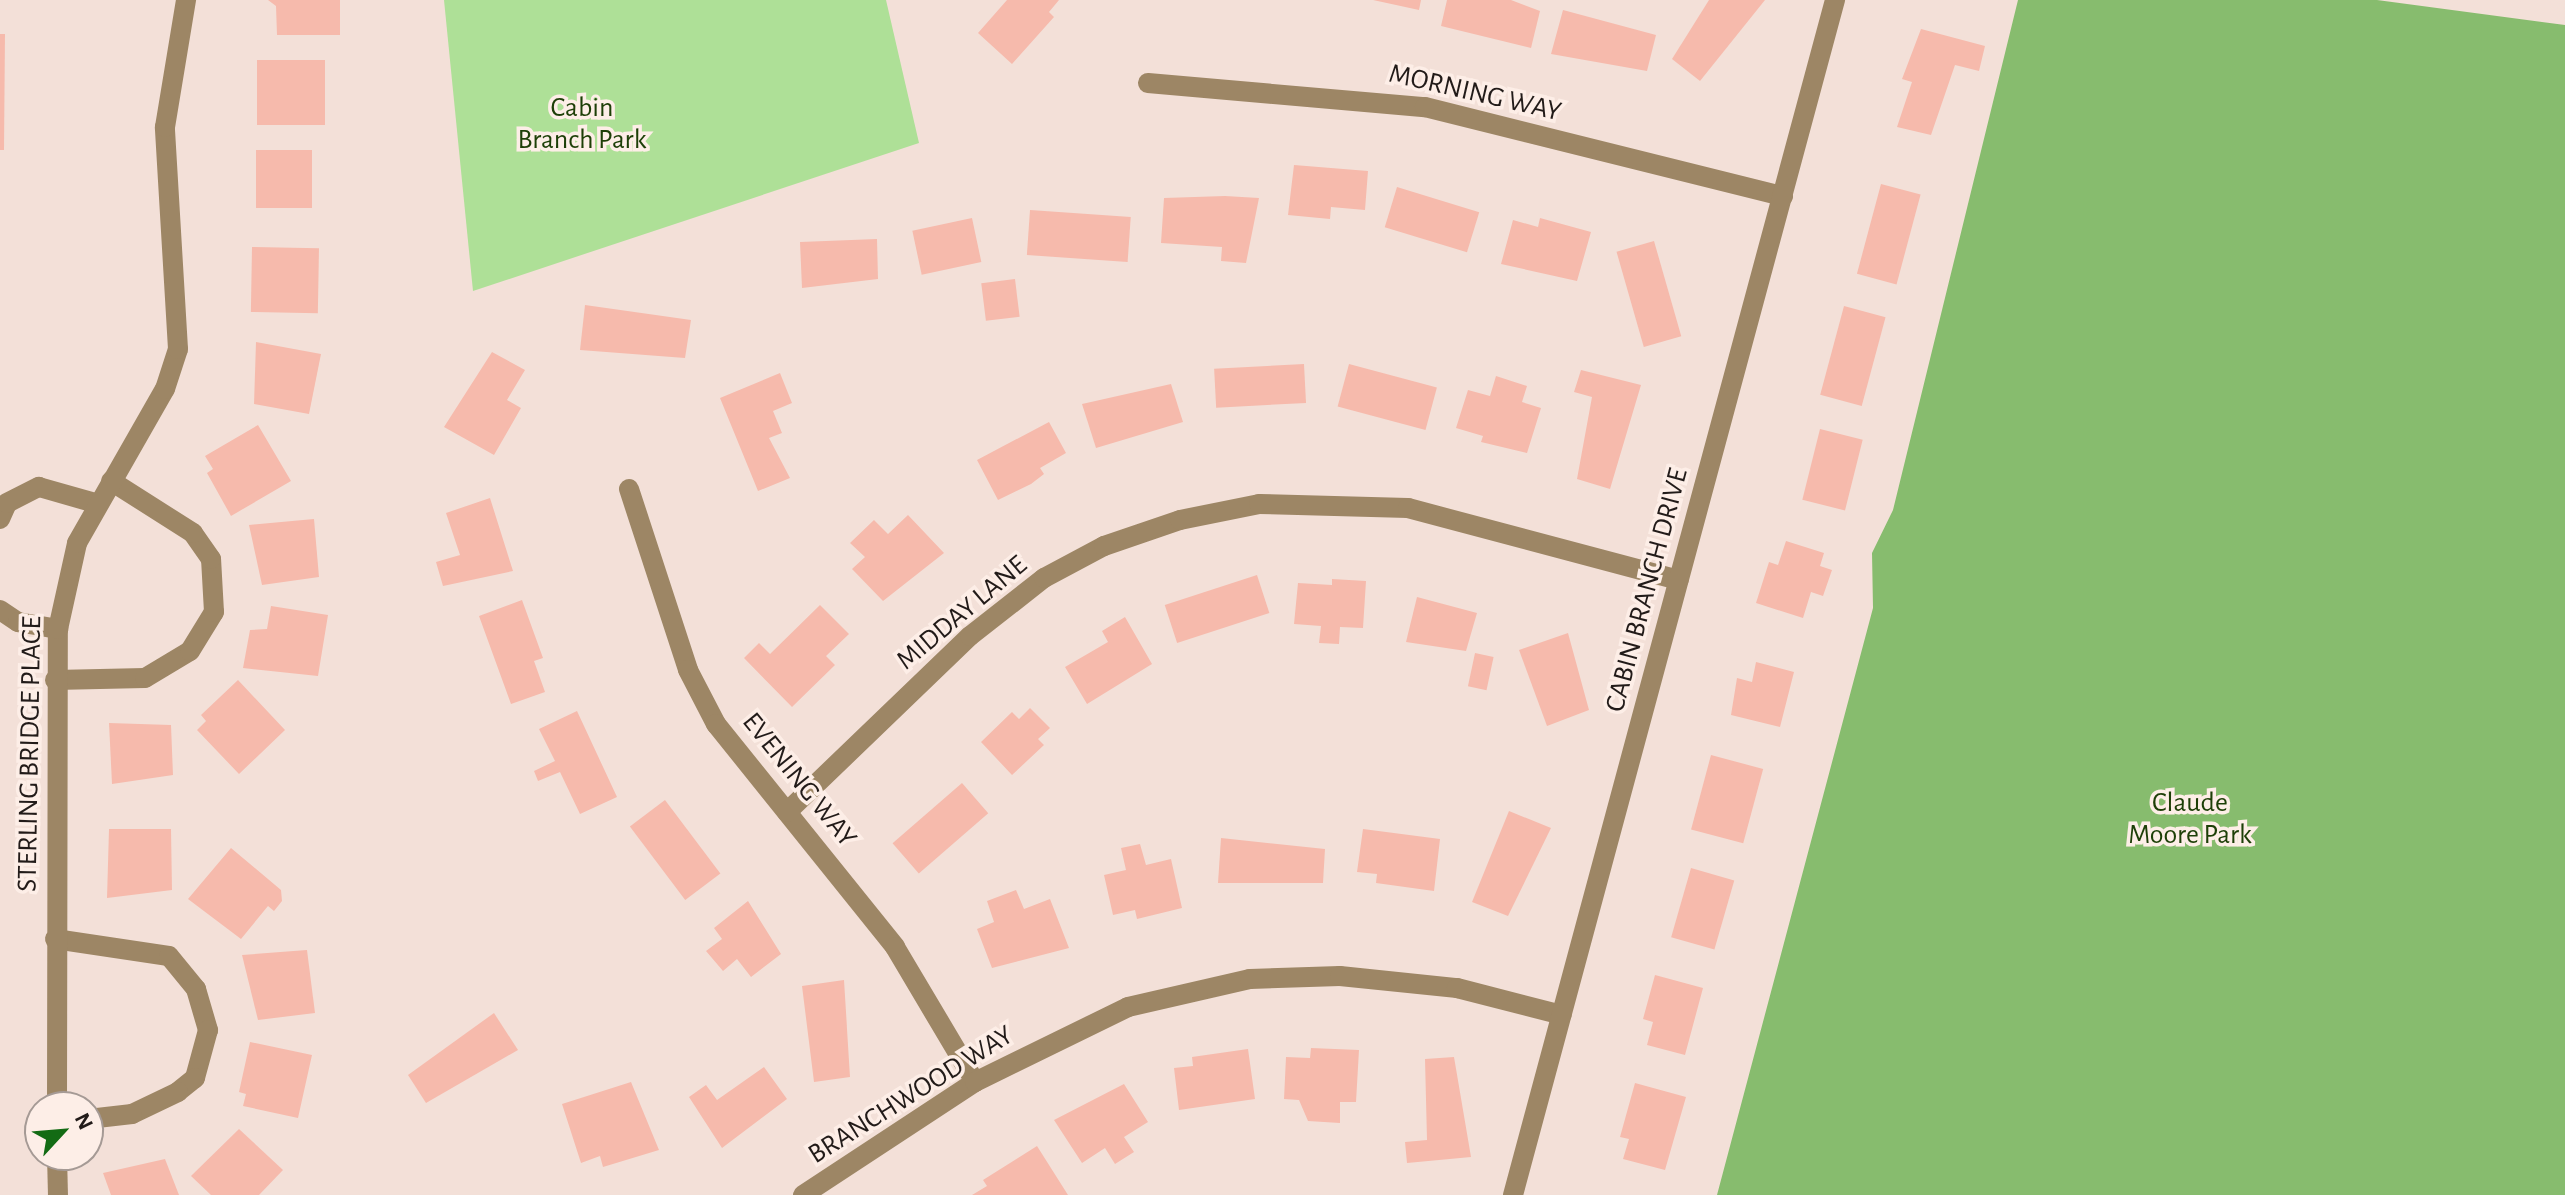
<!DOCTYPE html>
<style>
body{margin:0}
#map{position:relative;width:2565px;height:1195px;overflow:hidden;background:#f3e0d8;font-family:"Alegreya Sans",sans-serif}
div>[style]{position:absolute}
.green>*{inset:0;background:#aee097}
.forest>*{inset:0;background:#87bc6e}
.building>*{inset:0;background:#f6baac;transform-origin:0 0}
.street>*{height:20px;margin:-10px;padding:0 10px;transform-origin:10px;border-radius:10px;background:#9d8665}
span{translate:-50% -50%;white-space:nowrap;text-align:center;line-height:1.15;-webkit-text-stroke:7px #fdeee7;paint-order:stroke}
.street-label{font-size:28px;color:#221b19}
.park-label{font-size:28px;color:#1d3f07}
.north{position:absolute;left:24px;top:1091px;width:80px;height:80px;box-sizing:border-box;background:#fdeee7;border:2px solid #a59a95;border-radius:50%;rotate:64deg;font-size:22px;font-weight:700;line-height:32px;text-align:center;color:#221b19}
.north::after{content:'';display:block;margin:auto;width:28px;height:36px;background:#136b14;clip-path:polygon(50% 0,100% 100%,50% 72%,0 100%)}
</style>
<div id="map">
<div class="green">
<i style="clip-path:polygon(444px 0,886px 0,919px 143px,473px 291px)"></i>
</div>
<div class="forest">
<i style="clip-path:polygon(2018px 0,2377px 0,2565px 25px,2565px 1195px,1717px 1195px,1873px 608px,1872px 553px,1893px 510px)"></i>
</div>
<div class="building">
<i style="clip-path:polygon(268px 0,340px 0,340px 35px,277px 35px,276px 6px)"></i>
<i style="clip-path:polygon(1007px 0,1059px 0,1049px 12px,1054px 17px,1012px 64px,978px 33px)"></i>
<i style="clip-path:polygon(1373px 0,1421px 0,1419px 10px)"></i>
<i style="clip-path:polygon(1447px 0,1511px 0,1540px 11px,1531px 48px,1441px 26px)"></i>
<i style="clip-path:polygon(1709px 0,1765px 0,1700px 81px,1672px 59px)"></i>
<i style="clip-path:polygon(1563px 10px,1656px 35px,1647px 71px,1551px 54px)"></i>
<i style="clip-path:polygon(1921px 29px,1985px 46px,1979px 71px,1955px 65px,1931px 135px,1897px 127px,1912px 82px,1902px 79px)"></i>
<i style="clip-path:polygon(0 34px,5px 34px,4px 150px,0 150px)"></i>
<i style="left:257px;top:60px;width:68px;height:65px"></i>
<i style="left:256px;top:150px;width:56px;height:58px"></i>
<i style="clip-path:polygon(1294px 165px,1368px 171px,1365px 210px,1331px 207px,1330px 219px,1288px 215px)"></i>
<i style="left:1881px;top:184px;width:41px;height:93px;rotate:15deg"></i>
<i style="left:1397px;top:187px;width:86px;height:42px;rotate:17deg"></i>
<i style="clip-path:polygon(1225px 196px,1259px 198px,1246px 263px,1221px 261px,1222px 247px,1161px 243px,1164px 198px)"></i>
<i style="left:1030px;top:210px;width:101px;height:45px;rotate:4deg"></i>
<i style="left:972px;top:218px;width:45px;height:61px;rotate:78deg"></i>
<i style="clip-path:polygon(1540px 218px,1591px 232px,1577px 281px,1501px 264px,1513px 220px,1538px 227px)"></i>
<i style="clip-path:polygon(877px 239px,878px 279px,802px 288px,800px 242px)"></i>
<i style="left:1654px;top:241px;width:99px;height:39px;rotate:74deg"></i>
<i style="left:252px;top:247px;width:67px;height:65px;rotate:1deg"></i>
<i style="left:1015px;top:279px;width:38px;height:34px;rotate:83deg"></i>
<i style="clip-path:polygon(585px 305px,691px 320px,685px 358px,580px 350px)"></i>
<i style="left:1844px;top:306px;width:43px;height:92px;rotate:15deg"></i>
<i style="clip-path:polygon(256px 342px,321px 354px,309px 414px,254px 404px)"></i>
<i style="clip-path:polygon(492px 352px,525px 370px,507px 400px,521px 408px,494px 455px,444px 427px)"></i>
<i style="left:1304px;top:364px;width:39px;height:90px;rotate:87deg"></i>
<i style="left:1349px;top:364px;width:91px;height:44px;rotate:15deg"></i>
<i style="clip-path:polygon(1581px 370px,1641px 385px,1610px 489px,1577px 479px,1592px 397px,1574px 392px)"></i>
<i style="clip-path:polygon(780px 373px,792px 403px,773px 411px,782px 433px,769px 438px,790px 478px,758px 491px,720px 398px)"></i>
<i style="clip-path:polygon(1496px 376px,1527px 386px,1522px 402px,1541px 408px,1527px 453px,1481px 442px,1483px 436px,1456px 428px,1468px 390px,1490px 396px)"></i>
<i style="clip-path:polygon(1171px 384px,1183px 422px,1096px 448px,1082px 404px)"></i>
<i style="clip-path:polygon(1049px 422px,1066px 453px,1040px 468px,1044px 474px,1031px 484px,998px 500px,977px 460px)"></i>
<i style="clip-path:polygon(258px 425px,291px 481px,231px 516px,207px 473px,213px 469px,205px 456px)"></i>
<i style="left:1820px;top:429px;width:44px;height:73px;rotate:14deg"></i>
<i style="clip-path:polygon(490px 498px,513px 571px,443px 586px,436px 562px,460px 555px,446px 513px)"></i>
<i style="clip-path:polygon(908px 515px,944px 553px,883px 601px,852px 569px,865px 557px,850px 543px,874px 520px,888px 534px)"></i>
<i style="clip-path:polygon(314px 519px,319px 577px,262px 585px,249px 525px)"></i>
<i style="clip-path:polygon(1786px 541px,1824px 553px,1820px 566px,1832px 570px,1823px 596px,1811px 592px,1803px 618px,1756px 603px,1769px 562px,1778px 565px)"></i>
<i style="left:1257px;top:575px;width:40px;height:97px;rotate:72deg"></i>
<i style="clip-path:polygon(1332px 579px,1366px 581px,1363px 628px,1340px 627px,1339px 644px,1319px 643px,1321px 626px,1294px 624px,1298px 583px,1332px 585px)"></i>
<i style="clip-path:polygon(1417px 597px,1477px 613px,1466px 651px,1406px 642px)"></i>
<i style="clip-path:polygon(522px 600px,543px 658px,534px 661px,545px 692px,511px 704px,479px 616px)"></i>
<i style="clip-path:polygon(820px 605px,849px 634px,826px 656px,835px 665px,792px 707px,744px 658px,759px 643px,770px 654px)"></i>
<i style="clip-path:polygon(271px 606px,328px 615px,318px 676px,243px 668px,250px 630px,267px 629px)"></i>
<i style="clip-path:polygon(1125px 617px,1152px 664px,1087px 704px,1065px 667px,1108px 642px,1102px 631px)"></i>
<i style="clip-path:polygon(1568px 633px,1589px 710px,1547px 726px,1519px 650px)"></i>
<i style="left:1475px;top:653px;width:19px;height:34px;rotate:12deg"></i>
<i style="clip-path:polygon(1756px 662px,1794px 672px,1780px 727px,1731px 715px,1737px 678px,1752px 682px)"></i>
<i style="clip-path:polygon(238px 680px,285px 730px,239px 774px,197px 730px,206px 721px,201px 715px)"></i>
<i style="clip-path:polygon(1030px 708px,1050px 728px,1038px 739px,1044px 745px,1012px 775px,981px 742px,1012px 712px,1019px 719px)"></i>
<i style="clip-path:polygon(577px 711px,617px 797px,580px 814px,560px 772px,538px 781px,534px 771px,555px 761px,539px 729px)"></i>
<i style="clip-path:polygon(109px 723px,171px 725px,173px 775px,112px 784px)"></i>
<i style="left:1711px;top:755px;width:54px;height:77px;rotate:15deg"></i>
<i style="left:962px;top:783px;width:40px;height:92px;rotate:49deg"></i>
<i style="left:665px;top:800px;width:92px;height:44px;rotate:53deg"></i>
<i style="clip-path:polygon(1509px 811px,1551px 828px,1508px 916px,1472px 902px)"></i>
<i style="clip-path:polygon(109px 829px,171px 829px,172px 890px,107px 898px)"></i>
<i style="clip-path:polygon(1363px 829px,1440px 839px,1434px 891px,1376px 883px,1377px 874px,1357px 872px)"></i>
<i style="clip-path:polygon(1221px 838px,1325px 849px,1323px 883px,1218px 883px)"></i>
<i style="clip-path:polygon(1140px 844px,1146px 865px,1171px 859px,1182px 908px,1137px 919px,1135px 910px,1113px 915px,1104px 875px,1126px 870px,1121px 848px)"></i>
<i style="clip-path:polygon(231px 848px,281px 890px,282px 901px,274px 911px,268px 906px,241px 939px,188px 899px)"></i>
<i style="left:1691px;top:868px;width:45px;height:72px;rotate:16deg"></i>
<i style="clip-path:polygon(1016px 890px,1024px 909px,1050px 899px,1069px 948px,992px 968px,977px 929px,994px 922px,987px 901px)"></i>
<i style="clip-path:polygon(748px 901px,781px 954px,751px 977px,737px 959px,723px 971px,706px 951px,722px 939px,714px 928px)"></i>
<i style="clip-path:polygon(307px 950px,315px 1013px,258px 1020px,242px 955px)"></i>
<i style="clip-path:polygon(1655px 975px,1703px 988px,1685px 1055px,1647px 1045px,1653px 1022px,1643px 1019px)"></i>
<i style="clip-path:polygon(844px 980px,850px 1077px,814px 1082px,802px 986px)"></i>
<i style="clip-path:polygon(494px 1013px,518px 1050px,426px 1103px,408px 1075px)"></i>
<i style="clip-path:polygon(250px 1042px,312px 1055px,298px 1118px,243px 1106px,246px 1094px,239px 1092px)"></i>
<i style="clip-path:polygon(1311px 1048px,1359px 1050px,1356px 1102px,1340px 1102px,1340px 1123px,1308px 1121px,1299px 1100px,1284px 1099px,1286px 1057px,1310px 1058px)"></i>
<i style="clip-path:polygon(1248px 1049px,1255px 1099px,1179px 1110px,1174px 1068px,1193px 1066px,1192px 1057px)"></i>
<i style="clip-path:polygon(1454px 1057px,1471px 1157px,1407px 1163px,1405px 1142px,1427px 1140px,1425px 1059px)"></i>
<i style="clip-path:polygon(764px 1067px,787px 1099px,722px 1148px,689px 1097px,706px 1085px,717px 1100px)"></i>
<i style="clip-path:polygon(631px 1082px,659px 1150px,603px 1167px,600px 1156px,581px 1163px,562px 1104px)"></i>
<i style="clip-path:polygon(1635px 1083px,1686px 1097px,1665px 1170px,1623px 1159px,1629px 1139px,1620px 1137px)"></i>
<i style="clip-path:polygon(1124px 1084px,1148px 1122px,1124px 1137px,1134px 1152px,1115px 1164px,1105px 1148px,1082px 1163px,1054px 1120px)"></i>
<i style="clip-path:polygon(239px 1129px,283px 1170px,259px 1195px,211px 1195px,191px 1176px)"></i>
<i style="clip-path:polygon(1037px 1146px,1068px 1195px,972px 1195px,987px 1186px,983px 1180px)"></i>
<i style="clip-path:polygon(165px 1159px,179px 1195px,111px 1195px,103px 1173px)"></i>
</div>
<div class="street">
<i style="left:1148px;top:83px;width:278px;rotate:5deg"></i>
<i style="left:1425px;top:107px;width:369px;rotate:14deg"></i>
<i style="left:629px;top:489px;width:190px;rotate:71.9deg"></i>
<i style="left:688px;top:670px;width:61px;rotate:62.6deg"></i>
<i style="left:716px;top:724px;width:286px;rotate:51.2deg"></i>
<i style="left:895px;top:947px;width:157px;rotate:59.3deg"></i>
<i style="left:0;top:519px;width:17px;rotate:-66deg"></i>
<i style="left:7px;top:503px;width:36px;rotate:-27deg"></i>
<i style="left:39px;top:487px;width:58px;rotate:15.9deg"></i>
<i style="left:0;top:610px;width:22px;rotate:34deg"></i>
<i style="left:18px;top:622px;width:41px;rotate:9.9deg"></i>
<i style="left:55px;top:680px;width:90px;rotate:-1.3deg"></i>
<i style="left:145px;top:678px;width:52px;rotate:-31deg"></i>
<i style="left:190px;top:651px;width:46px;rotate:-58.4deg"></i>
<i style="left:214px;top:612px;width:53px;rotate:-93.2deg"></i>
<i style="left:211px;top:559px;width:32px;rotate:-125deg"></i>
<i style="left:193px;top:533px;width:97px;rotate:-147.6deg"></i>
<i style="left:787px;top:812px;width:254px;rotate:-43.9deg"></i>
<i style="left:970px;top:636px;width:94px;rotate:-38.1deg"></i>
<i style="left:1044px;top:578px;width:68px;rotate:-28.1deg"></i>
<i style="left:1104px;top:546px;width:80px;rotate:-18.9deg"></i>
<i style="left:1180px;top:520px;width:81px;rotate:-11.4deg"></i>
<i style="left:1259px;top:504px;width:149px;rotate:1.5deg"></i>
<i style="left:1408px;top:508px;width:280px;rotate:14.9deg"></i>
<i style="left:55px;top:939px;width:115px;rotate:8.5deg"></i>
<i style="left:169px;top:956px;width:43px;rotate:50.7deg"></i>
<i style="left:196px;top:989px;width:43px;rotate:73.7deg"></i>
<i style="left:208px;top:1030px;width:50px;rotate:105.2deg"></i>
<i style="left:195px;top:1078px;width:22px;rotate:141deg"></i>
<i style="left:178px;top:1092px;width:51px;rotate:154.4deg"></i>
<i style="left:132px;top:1114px;width:44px;rotate:173.5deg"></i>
<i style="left:57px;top:1107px;width:478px;rotate:-89.9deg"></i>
<i style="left:58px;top:629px;width:88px;rotate:-77.5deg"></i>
<i style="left:77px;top:543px;width:177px;rotate:-60.3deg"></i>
<i style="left:165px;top:389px;width:42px;rotate:-72deg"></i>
<i style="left:178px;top:349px;width:222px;rotate:-93.4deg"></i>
<i style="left:165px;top:127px;width:129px;rotate:-80.6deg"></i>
<i style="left:57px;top:1155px;width:40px;rotate:88.6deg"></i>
<i style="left:803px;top:1195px;width:206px;rotate:-33.3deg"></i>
<i style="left:975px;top:1082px;width:170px;rotate:-26.1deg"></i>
<i style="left:1128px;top:1007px;width:125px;rotate:-12.9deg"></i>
<i style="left:1250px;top:979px;width:90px;rotate:-1.9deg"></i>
<i style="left:1340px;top:976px;width:118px;rotate:5.9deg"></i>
<i style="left:1457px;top:988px;width:108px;rotate:14.4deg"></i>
<i style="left:1513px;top:1195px;width:1238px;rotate:-74.92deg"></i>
</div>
<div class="street-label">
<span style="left:1475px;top:93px;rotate:13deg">MORNING WAY</span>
<span style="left:1647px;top:590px;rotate:-75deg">CABIN BRANCH DRIVE</span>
<span style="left:962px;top:613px;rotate:-40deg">MIDDAY LANE</span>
<span style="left:30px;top:754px;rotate:-89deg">STERLING BRIDGE PLACE</span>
<span style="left:799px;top:780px;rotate:51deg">EVENING WAY</span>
<span style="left:911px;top:1095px;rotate:-32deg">BRANCHWOOD WAY</span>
</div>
<div class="park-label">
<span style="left:582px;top:124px">Cabin<br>Branch Park</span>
<span style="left:2190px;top:819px">Claude<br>Moore Park</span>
</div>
<div class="north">N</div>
</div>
